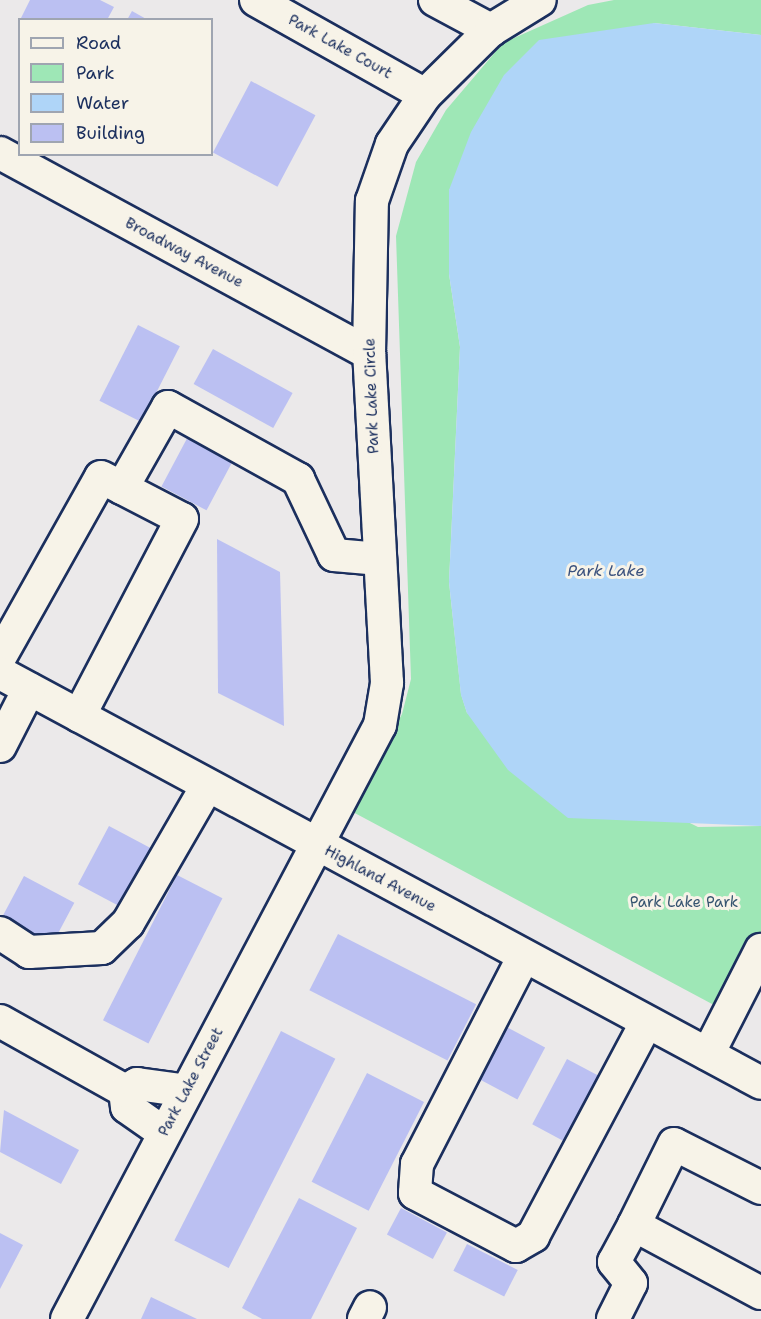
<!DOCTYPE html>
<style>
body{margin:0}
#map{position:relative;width:761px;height:1319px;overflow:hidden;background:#ebe9ea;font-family:"Shantell Sans",sans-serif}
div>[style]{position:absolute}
.green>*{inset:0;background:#9ee7b6}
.water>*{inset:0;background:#afd5f8}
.building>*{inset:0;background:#bbc0f2;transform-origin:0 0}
.roads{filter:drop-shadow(2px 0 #1b2f5e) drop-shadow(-2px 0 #1b2f5e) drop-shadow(0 2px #1b2f5e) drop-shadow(0 -2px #1b2f5e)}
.minor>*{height:32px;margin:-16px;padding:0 16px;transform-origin:16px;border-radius:16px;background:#f7f3e8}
span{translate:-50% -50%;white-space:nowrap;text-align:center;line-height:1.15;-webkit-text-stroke:6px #f7f3e8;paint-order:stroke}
.street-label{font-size:15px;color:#1b2f5e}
.park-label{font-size:15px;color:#355470}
.water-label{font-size:16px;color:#39507d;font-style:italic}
.legend{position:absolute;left:18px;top:18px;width:195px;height:138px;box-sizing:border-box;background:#f7f3e8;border:2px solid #9fa5b1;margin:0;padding:8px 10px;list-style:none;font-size:18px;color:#1b2f5e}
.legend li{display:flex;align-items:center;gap:12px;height:30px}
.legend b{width:30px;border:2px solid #9fa5b1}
</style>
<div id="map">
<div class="green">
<i style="clip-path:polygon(614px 0,761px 0,761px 35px,654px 23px,449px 190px,449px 274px,460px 347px,449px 582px,461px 694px,467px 713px,698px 827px,761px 826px,761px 984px,742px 1020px,351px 811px,402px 714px,411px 679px,396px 236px,416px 162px,446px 110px,503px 43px,588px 5px)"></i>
</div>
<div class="water">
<i style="clip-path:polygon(654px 23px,761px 35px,761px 826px,568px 818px,508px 770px,467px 713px,461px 695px,449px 582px,460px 347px,449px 274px,449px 190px,471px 132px,504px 75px,539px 40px)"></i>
</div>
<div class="building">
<i style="clip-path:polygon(30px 0,100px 0,114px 7px,107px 20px,20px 20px)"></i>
<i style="clip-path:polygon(132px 11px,148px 20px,127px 20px)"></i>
<i style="left:251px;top:81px;width:73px;height:81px;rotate:28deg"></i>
<i style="left:138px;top:325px;width:47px;height:85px;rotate:27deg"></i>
<i style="left:213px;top:349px;width:91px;height:40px;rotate:29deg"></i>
<i style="left:192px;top:429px;width:51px;height:65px;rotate:28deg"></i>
<i style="clip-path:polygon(217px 539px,280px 572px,284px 726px,218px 693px)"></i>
<i style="left:109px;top:826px;width:47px;height:66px;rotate:28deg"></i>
<i style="left:177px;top:875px;width:51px;height:163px;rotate:27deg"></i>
<i style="left:24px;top:876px;width:57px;height:51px;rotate:28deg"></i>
<i style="left:338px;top:934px;width:155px;height:63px;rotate:27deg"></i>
<i style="left:501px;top:1024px;width:50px;height:59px;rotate:28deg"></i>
<i style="left:281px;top:1031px;width:61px;height:235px;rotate:27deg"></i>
<i style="left:567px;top:1059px;width:47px;height:74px;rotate:28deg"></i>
<i style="left:367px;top:1073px;width:64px;height:122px;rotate:27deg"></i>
<i style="clip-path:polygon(4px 1110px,79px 1150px,61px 1184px,0 1152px)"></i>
<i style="clip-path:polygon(299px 1198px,357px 1228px,311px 1319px,262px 1319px,242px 1308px)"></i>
<i style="left:401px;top:1208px;width:52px;height:30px;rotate:28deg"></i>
<i style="clip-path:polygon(0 1233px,23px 1245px,0 1289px)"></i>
<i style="left:467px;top:1244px;width:57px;height:30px;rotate:27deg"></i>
<i style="clip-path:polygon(151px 1297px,197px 1319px,141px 1319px)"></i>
</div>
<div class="roads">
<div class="minor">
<i style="left:256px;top:0;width:194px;rotate:29.3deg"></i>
<i style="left:435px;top:0;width:64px;rotate:28.2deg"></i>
<i style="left:0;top:153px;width:420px;rotate:28.5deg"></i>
<i style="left:122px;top:488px;width:93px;rotate:-60.4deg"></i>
<i style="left:168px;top:407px;width:149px;rotate:29deg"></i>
<i style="left:298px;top:479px;width:84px;rotate:64.7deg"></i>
<i style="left:334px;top:555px;width:46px;rotate:5deg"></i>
<i style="left:0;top:657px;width:206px;rotate:-60.7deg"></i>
<i style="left:101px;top:477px;width:91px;rotate:27.4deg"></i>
<i style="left:182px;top:519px;width:222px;rotate:117.6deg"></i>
<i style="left:0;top:673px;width:864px;rotate:28.31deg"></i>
<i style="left:0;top:746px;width:64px;rotate:-63deg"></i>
<i style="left:0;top:933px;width:35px;rotate:33deg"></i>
<i style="left:29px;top:952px;width:73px;rotate:-3.1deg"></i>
<i style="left:102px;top:948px;width:36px;rotate:-44deg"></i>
<i style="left:128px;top:923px;width:158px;rotate:-60deg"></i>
<i style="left:524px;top:956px;width:234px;rotate:117.2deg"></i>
<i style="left:417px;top:1164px;width:29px;rotate:94deg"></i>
<i style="left:415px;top:1193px;width:114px;rotate:27.7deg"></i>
<i style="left:516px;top:1246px;width:20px;rotate:-30deg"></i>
<i style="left:533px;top:1236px;width:242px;rotate:-62deg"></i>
<i style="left:0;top:1021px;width:143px;rotate:29.2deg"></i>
<i style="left:708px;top:1054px;width:117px;rotate:-63deg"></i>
<i style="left:164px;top:1133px;width:45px;rotate:-144.9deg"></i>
<i style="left:127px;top:1107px;width:16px;rotate:-97deg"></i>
<i style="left:125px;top:1091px;width:14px;rotate:-30deg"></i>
<i style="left:137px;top:1084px;width:50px;rotate:8deg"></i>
<i style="left:761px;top:1188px;width:97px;rotate:-153.2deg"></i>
<i style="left:674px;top:1144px;width:90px;rotate:116.3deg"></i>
<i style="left:634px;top:1225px;width:144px;rotate:28.2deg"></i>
<i style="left:67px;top:1319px;width:671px;rotate:-62.21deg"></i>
<i style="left:380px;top:725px;width:43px;rotate:-80.5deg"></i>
<i style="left:387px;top:683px;width:330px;rotate:-93.1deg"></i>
<i style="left:369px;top:353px;width:152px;rotate:-88.9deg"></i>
<i style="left:372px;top:201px;width:60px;rotate:-70.7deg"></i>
<i style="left:392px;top:144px;width:59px;rotate:-56deg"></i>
<i style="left:425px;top:95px;width:93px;rotate:-44.6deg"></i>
<i style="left:491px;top:30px;width:57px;rotate:-31.5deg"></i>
<i style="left:364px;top:1319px;width:13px;rotate:-63deg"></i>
<i style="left:613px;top:1319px;width:40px;rotate:-63.4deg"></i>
<i style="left:631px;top:1283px;width:27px;rotate:-129deg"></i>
<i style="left:614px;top:1262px;width:42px;rotate:-61.6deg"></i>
</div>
</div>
<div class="street-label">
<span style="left:340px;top:47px;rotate:29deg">Park Lake Court</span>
<span style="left:184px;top:253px;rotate:28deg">Broadway Avenue</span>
<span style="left:372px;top:396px;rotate:-92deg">Park Lake Circle</span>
<span style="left:380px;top:879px;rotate:28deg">Highland Avenue</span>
<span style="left:191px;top:1082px;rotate:-62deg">Park Lake Street</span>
</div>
<div class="park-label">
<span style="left:684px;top:903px">Park Lake Park</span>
</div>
<div class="water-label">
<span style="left:606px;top:571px">Park Lake</span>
</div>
<ul class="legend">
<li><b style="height:8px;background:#f7f3e8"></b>Road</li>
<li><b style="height:16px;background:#9ee7b6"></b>Park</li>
<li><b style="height:16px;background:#afd5f8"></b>Water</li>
<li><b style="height:16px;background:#bbc0f2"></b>Building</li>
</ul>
</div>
